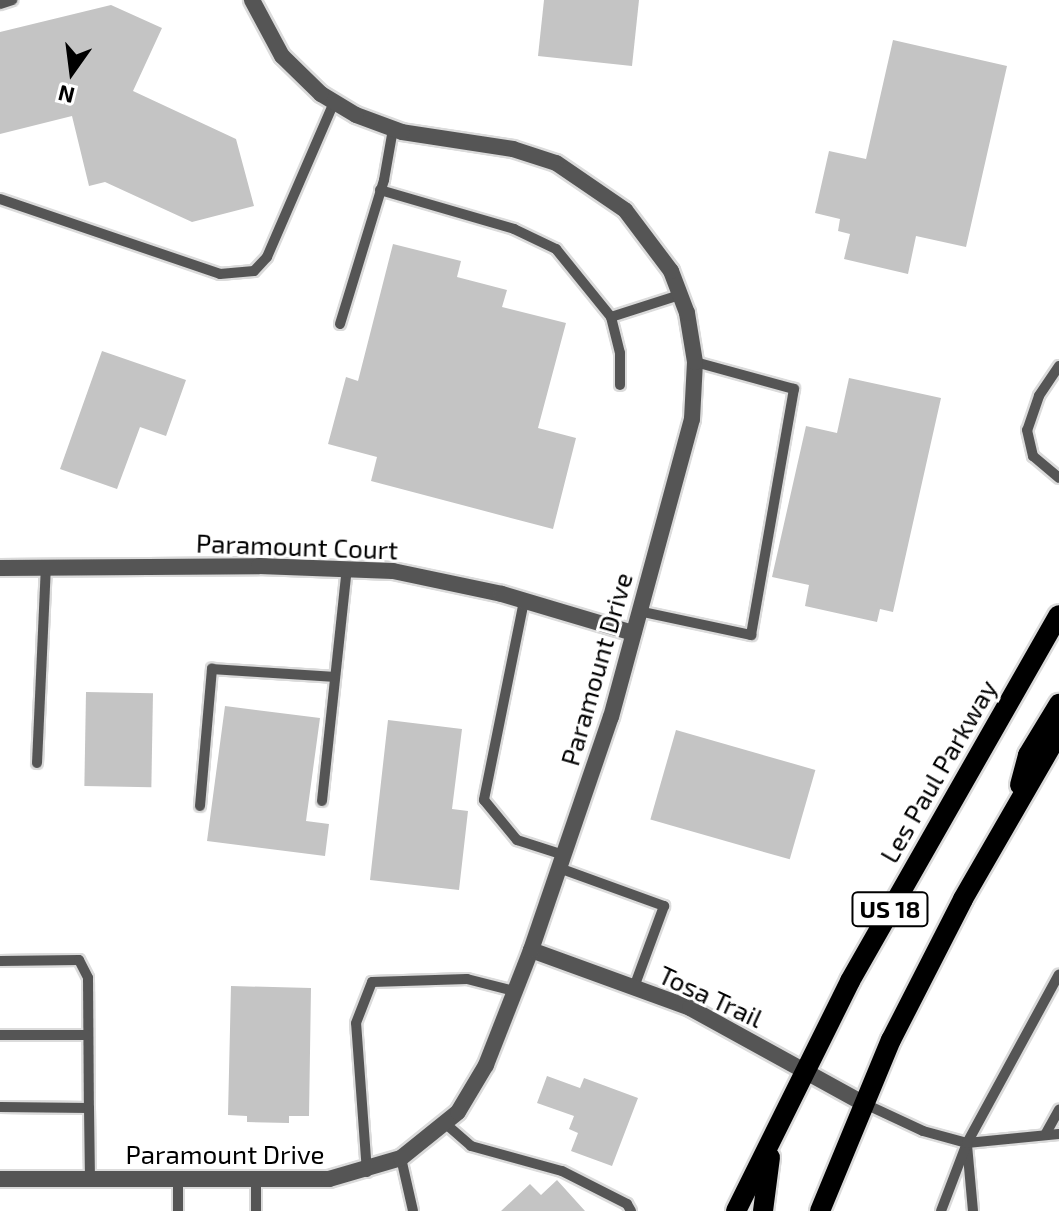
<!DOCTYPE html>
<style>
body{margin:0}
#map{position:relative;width:1059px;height:1211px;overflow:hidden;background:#fff;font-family:"Exo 2",sans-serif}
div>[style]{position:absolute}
.building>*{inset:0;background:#c4c4c4;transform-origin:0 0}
.roads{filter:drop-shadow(2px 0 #dbdbdb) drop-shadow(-2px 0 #dbdbdb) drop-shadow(0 2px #dbdbdb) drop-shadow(0 -2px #dbdbdb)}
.lane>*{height:10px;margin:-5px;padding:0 5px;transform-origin:5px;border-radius:5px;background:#555}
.street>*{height:16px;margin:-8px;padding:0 8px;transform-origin:8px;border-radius:8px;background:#555}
.primary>*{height:20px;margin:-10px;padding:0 10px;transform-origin:10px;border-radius:10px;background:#000}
span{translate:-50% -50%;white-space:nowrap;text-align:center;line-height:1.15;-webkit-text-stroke:6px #fff;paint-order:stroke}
.shield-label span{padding:2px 6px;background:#fff;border:2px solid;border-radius:6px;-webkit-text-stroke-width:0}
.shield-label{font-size:24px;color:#000;font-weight:700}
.street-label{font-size:26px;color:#000}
.north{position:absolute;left:32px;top:32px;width:80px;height:80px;-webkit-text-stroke:6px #fff;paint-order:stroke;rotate:194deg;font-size:22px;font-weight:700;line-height:32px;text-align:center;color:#000}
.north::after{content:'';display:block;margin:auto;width:28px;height:36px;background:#000;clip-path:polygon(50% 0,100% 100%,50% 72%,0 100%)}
</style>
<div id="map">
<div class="building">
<i style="clip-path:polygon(544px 0,639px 0,632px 66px,538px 56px)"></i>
<i style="clip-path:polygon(111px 5px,162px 28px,133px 91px,236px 139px,254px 206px,192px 222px,105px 182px,89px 186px,72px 116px,0 134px,0 32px)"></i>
<i style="clip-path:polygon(893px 40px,1007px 66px,966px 247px,916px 236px,908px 274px,844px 259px,850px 234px,838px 231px,840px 219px,815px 213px,829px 151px,866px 159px)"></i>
<i style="clip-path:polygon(393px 244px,461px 261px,457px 277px,507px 290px,502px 307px,566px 323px,538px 428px,576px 438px,553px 529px,371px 481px,377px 457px,328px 444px,346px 377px,358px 381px)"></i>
<i style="clip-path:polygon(102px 351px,186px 380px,166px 436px,140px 427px,117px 489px,60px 469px)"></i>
<i style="clip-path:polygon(849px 378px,941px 398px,893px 612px,880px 609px,877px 622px,805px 606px,809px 585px,772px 577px,806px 426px,837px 433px)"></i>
<i style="left:86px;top:692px;width:67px;height:94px;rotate:1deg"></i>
<i style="clip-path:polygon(225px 706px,320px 718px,306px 821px,329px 824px,325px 856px,207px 841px)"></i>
<i style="clip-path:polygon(388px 720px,462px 729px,452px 809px,468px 811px,459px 890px,370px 880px)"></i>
<i style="left:676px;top:730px;width:145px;height:93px;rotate:16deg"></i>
<i style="clip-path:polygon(231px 986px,311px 988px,309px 1116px,289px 1116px,289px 1123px,247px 1122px,247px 1116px,228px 1115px)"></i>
<i style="clip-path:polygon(547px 1076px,580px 1088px,584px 1078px,638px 1098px,612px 1166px,571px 1151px,578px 1133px,569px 1129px,574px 1116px,537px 1103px)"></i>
<i style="clip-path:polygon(557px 1180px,585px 1211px,501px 1211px,530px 1184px,541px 1195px)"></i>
</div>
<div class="roads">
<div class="lane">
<i style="left:0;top:4px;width:13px;rotate:-18deg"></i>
<i style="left:380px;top:190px;width:140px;rotate:16.2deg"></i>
<i style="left:514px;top:229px;width:47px;rotate:25.5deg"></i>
<i style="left:556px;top:249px;width:87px;rotate:51deg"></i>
<i style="left:611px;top:317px;width:37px;rotate:76deg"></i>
<i style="left:620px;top:353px;width:32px;rotate:90deg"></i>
<i style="left:0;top:199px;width:232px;rotate:18.8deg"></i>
<i style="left:220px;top:274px;width:34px;rotate:-5deg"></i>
<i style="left:254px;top:271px;width:19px;rotate:-47deg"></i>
<i style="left:267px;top:257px;width:169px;rotate:-66.6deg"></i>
<i style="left:611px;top:317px;width:72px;rotate:-17.7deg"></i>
<i style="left:340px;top:324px;width:151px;rotate:-73deg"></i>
<i style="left:384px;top:180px;width:52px;rotate:-80deg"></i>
<i style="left:1059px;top:366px;width:36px;rotate:124deg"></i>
<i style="left:1039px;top:396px;width:36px;rotate:109deg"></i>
<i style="left:1027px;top:430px;width:27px;rotate:77deg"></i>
<i style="left:1033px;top:456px;width:34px;rotate:40deg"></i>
<i style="left:524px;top:601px;width:203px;rotate:101.4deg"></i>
<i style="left:484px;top:800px;width:52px;rotate:50.5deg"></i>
<i style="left:517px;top:840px;width:49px;rotate:17.7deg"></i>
<i style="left:638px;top:611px;width:116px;rotate:12deg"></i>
<i style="left:751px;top:635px;width:250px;rotate:-80.1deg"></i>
<i style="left:794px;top:389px;width:103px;rotate:-164.7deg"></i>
<i style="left:37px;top:763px;width:196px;rotate:-87.4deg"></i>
<i style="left:322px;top:801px;width:235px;rotate:-83.9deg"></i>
<i style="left:200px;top:806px;width:138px;rotate:-85deg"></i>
<i style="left:212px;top:669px;width:123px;rotate:3.7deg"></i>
<i style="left:559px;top:868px;width:112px;rotate:19.9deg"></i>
<i style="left:664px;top:906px;width:86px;rotate:110.3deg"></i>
<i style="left:0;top:961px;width:79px;rotate:-0.7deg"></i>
<i style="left:79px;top:960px;width:20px;rotate:63deg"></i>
<i style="left:88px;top:978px;width:130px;rotate:89.6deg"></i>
<i style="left:89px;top:1108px;width:89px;rotate:-179.4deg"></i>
<i style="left:0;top:1035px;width:88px"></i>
<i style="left:863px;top:1103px;width:66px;rotate:25deg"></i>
<i style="left:923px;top:1131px;width:46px;rotate:15.3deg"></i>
<i style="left:967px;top:1143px;width:92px;rotate:-5.6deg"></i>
<i style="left:89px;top:1108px;width:71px;rotate:89.2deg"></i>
<i style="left:447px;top:1125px;width:32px;rotate:41deg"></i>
<i style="left:471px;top:1146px;width:94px;rotate:15.4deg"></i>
<i style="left:562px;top:1171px;width:73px;rotate:26.9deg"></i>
<i style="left:627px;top:1204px;width:8px;rotate:60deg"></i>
<i style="left:1045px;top:1135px;width:29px;rotate:-61deg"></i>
<i style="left:967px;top:1145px;width:66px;rotate:84.8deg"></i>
<i style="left:401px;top:1158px;width:54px;rotate:77.2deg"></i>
<i style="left:367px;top:1172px;width:149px;rotate:-94.2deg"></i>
<i style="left:356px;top:1023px;width:44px;rotate:-68.7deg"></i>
<i style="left:372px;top:982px;width:95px;rotate:-1.8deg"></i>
<i style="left:467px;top:979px;width:49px;rotate:14.3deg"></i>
<i style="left:178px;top:1180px;width:31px;rotate:90deg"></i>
<i style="left:256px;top:1181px;width:30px;rotate:90deg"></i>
<i style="left:941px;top:1211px;width:73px;rotate:-69.1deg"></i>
<i style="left:967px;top:1143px;width:192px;rotate:-61.4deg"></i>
</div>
<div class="street">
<i style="left:0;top:568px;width:259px;rotate:-0.4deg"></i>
<i style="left:259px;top:566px;width:134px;rotate:2.1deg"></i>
<i style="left:393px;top:571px;width:111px;rotate:11.9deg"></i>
<i style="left:502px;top:594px;width:137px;rotate:16.6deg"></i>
<i style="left:531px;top:950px;width:169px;rotate:20deg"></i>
<i style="left:690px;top:1008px;width:197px;rotate:28.8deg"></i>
<i style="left:0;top:1179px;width:329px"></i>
<i style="left:329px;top:1179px;width:75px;rotate:-16.3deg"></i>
<i style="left:401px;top:1158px;width:73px;rotate:-38.9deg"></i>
<i style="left:458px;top:1112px;width:55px;rotate:-59.2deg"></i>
<i style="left:486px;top:1065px;width:123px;rotate:-68.6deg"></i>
<i style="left:531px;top:950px;width:246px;rotate:-71.1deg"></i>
<i style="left:611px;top:717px;width:309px;rotate:-74.8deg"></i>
<i style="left:692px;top:419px;width:57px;rotate:-87deg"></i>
<i style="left:695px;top:362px;width:50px;rotate:-99.3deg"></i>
<i style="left:687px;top:313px;width:45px;rotate:-110.9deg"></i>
<i style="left:671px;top:271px;width:76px;rotate:-127deg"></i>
<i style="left:625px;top:210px;width:83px;rotate:-145.7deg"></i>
<i style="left:556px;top:163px;width:45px;rotate:-162deg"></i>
<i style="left:513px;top:149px;width:112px;rotate:-171.3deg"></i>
<i style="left:402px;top:132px;width:49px;rotate:-159.7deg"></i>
<i style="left:356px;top:115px;width:41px;rotate:-149deg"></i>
<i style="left:321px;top:94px;width:54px;rotate:-135.7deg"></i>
<i style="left:282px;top:56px;width:64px;rotate:-118.2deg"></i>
</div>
<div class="primary">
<i style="left:1020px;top:785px;width:31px;rotate:-75deg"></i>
<i style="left:1028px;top:755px;width:60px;rotate:-58.7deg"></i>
<i style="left:736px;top:1211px;width:257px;rotate:-63.6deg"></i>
<i style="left:850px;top:981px;width:421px;rotate:-60.3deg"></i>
<i style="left:763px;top:1211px;width:54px;rotate:-82.6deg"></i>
<i style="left:820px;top:1211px;width:185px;rotate:-67.5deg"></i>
<i style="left:891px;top:1040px;width:158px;rotate:-62.9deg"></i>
<i style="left:963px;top:899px;width:192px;rotate:-60deg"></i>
</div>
</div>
<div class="shield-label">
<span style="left:890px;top:909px">US 18</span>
</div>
<div class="street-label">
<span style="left:297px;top:546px;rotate:2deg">Paramount Court</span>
<span style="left:596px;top:669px;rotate:-74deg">Paramount Drive</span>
<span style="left:938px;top:771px;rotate:-60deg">Les Paul Parkway</span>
<span style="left:711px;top:996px;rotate:25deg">Tosa Trail</span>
<span style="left:225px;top:1154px">Paramount Drive</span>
</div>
<div class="north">N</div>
</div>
